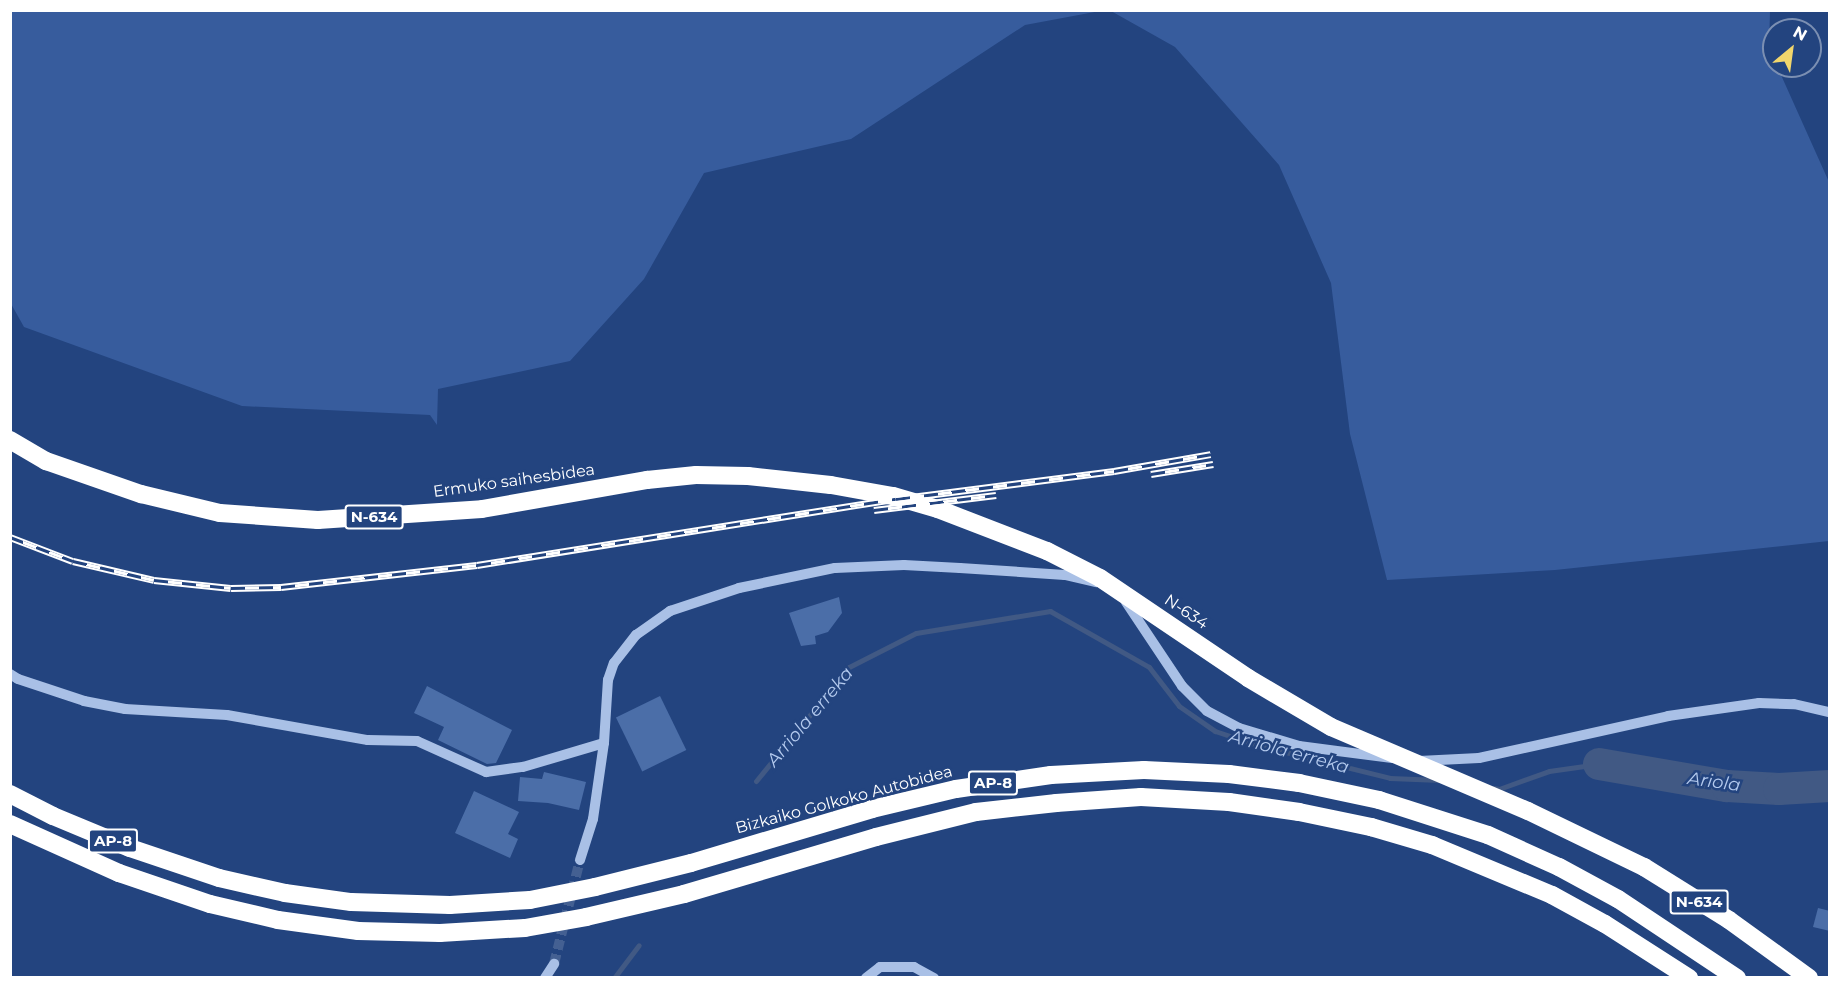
<!DOCTYPE html>
<style>
body{margin:0}
#map{position:relative;width:1840px;height:988px;overflow:hidden;background:#23447f;font-family:Montserrat,sans-serif}
div>[style]{position:absolute}
.green>*{inset:0;background:#375c9d}
.stream>*{height:5px;margin:-2.5px;padding:0 2.5px;transform-origin:2.5px;border-radius:2.5px;background:#415984}
.river>*{height:32px;margin:-16px;padding:0 16px;transform-origin:16px;border-radius:16px;background:#415984}
.building>*{inset:0;background:#4b6ea8;transform-origin:0 0}
.minor-tunnel>*{height:10px;margin-top:-5px;transform-origin:0;background:repeating-linear-gradient(90deg,#446092 0 10px,transparent 0 15px)}
.minor>*{height:10px;margin:-5px;padding:0 5px;transform-origin:5px;border-radius:5px;background:#a9c0e6}
.highway>*{height:18px;margin:-9px;padding:0 9px;transform-origin:9px;border-radius:9px;background:#fff}
.rail>*{height:7px;margin-top:-3.5px;transform-origin:0;background:repeating-linear-gradient(90deg,#23447f 0 14px,#fff 0 28px);box-sizing:border-box;border-block:2px solid #fff}
span{translate:-50% -50%;white-space:nowrap;text-align:center;line-height:1.15;-webkit-text-stroke:5px #23447f;paint-order:stroke}
.shield-label span{padding:2px 4px;background:#23447f;border:2px solid;border-radius:4px;-webkit-text-stroke-width:0}
.shield-label{font-size:15px;color:#fff;font-weight:700}
.street-label{font-size:16px;color:#fff}
.water-label{font-size:18px;color:#b4caee;font-style:italic}
.frame{position:absolute;inset:0;border:12px solid #fff;pointer-events:none}
.north{position:absolute;left:1762px;top:18px;width:60px;height:60px;box-sizing:border-box;background:#23447f;border:2px solid #7b8fb2;border-radius:50%;rotate:29deg;font-size:16px;font-weight:700;line-height:24px;text-align:center;color:#fff}
.north::after{content:'';display:block;margin:auto;width:21px;height:27px;background:#f1d66c;clip-path:polygon(50% 0,100% 100%,50% 72%,0 100%)}
</style>
<div id="map">
<div class="green">
<i style="clip-path:polygon(10px 11px,11px 10px,1100px 11px,1025px 25px,851px 139px,704px 173px,644px 279px,570px 361px,438px 389px,437px 425px,430px 415px,242px 406px,24px 327px,10px 302px)"></i>
<i style="clip-path:polygon(1111px 11px,1770px 11px,1769px 49px,1774px 66px,1777px 66px,1829px 182px,1829px 541px,1555px 570px,1387px 580px,1350px 434px,1331px 283px,1279px 165px,1175px 47px)"></i>
</div>
<div class="stream">
<i style="left:756px;top:781px;width:147px;rotate:-50.8deg"></i>
<i style="left:849px;top:667px;width:75px;rotate:-26.9deg"></i>
<i style="left:916px;top:633px;width:136px;rotate:-9.3deg"></i>
<i style="left:1050px;top:611px;width:114px;rotate:29.5deg"></i>
<i style="left:1149px;top:667px;width:49px;rotate:52.4deg"></i>
<i style="left:1179px;top:706px;width:44px;rotate:34.8deg"></i>
<i style="left:1215px;top:731px;width:44px;rotate:18.4deg"></i>
<i style="left:1257px;top:745px;width:137px;rotate:13.9deg"></i>
<i style="left:1390px;top:778px;width:50px;rotate:2.3deg"></i>
<i style="left:1494px;top:788px;width:5px;rotate:11deg"></i>
<i style="left:1499px;top:789px;width:53px;rotate:-19.8deg"></i>
<i style="left:1549px;top:771px;width:50px;rotate:-8deg"></i>
<i style="left:614px;top:978px;width:41px;rotate:-52.9deg"></i>
</div>
<div class="river">
<i style="left:1599px;top:764px;width:130px;rotate:9.8deg"></i>
<i style="left:1727px;top:786px;width:52px;rotate:3.3deg"></i>
<i style="left:1779px;top:789px;width:51px;rotate:-3.4deg"></i>
</div>
<div class="building">
<i style="clip-path:polygon(839px 597px,842px 613px,828px 632px,815px 636px,816px 644px,801px 646px,789px 613px)"></i>
<i style="clip-path:polygon(427px 686px,512px 730px,496px 763px,487px 764px,438px 740px,444px 727px,414px 713px)"></i>
<i style="left:660px;top:696px;width:60px;height:49px;rotate:64deg"></i>
<i style="clip-path:polygon(544px 772px,586px 782px,579px 810px,548px 803px,518px 801px,520px 777px,542px 779px)"></i>
<i style="clip-path:polygon(474px 791px,519px 812px,508px 834px,518px 839px,510px 858px,455px 833px)"></i>
<i style="clip-path:polygon(1818px 908px,1830px 911px,1830px 931px,1813px 927px)"></i>
</div>
<div class="minor-tunnel">
<i style="left:554px;top:964px;width:107px;rotate:-76deg"></i>
</div>
<div class="minor">
<i style="left:1126px;top:602px;width:101px;rotate:56.3deg"></i>
<i style="left:1182px;top:686px;width:35px;rotate:45deg"></i>
<i style="left:1207px;top:711px;width:36px;rotate:28deg"></i>
<i style="left:1239px;top:728px;width:63px;rotate:16.7deg"></i>
<i style="left:1299px;top:746px;width:94px;rotate:7.4deg"></i>
<i style="left:10px;top:674px;width:9px;rotate:32deg"></i>
<i style="left:18px;top:679px;width:70px;rotate:18.4deg"></i>
<i style="left:84px;top:701px;width:42px;rotate:11deg"></i>
<i style="left:125px;top:709px;width:102px;rotate:3.4deg"></i>
<i style="left:227px;top:715px;width:143px;rotate:10.1deg"></i>
<i style="left:368px;top:740px;width:49px;rotate:1.2deg"></i>
<i style="left:417px;top:741px;width:76px;rotate:24.2deg"></i>
<i style="left:486px;top:772px;width:37px;rotate:-8deg"></i>
<i style="left:523px;top:767px;width:84px;rotate:-16.5deg"></i>
<i style="left:1419px;top:761px;width:60px;rotate:-2.9deg"></i>
<i style="left:1479px;top:758px;width:194px;rotate:-12.5deg"></i>
<i style="left:1668px;top:716px;width:92px;rotate:-8.1deg"></i>
<i style="left:1759px;top:703px;width:35px;rotate:2deg"></i>
<i style="left:1794px;top:704px;width:37px;rotate:13deg"></i>
<i style="left:580px;top:860px;width:43px;rotate:-72.4deg"></i>
<i style="left:593px;top:819px;width:77px;rotate:-81.8deg"></i>
<i style="left:604px;top:743px;width:63px;rotate:-86.4deg"></i>
<i style="left:608px;top:680px;width:18px;rotate:-71deg"></i>
<i style="left:614px;top:663px;width:36px;rotate:-52deg"></i>
<i style="left:636px;top:635px;width:42px;rotate:-35.2deg"></i>
<i style="left:670px;top:611px;width:73px;rotate:-18.4deg"></i>
<i style="left:739px;top:588px;width:98px;rotate:-11.8deg"></i>
<i style="left:835px;top:568px;width:69px;rotate:-2.5deg"></i>
<i style="left:904px;top:565px;width:56px;rotate:3.1deg"></i>
<i style="left:960px;top:568px;width:105px;rotate:3.8deg"></i>
<i style="left:1065px;top:575px;width:32px;rotate:13deg"></i>
<i style="left:545px;top:978px;width:17px;rotate:-57deg"></i>
<i style="left:866px;top:978px;width:18px;rotate:-38deg"></i>
<i style="left:880px;top:967px;width:34px"></i>
<i style="left:914px;top:967px;width:23px;rotate:29deg"></i>
</div>
<div class="highway">
<i style="left:10px;top:440px;width:42px;rotate:30.3deg"></i>
<i style="left:46px;top:461px;width:101px;rotate:19.2deg"></i>
<i style="left:141px;top:494px;width:81px;rotate:13.5deg"></i>
<i style="left:220px;top:513px;width:98px;rotate:4.1deg"></i>
<i style="left:318px;top:520px;width:164px;rotate:-3.8deg"></i>
<i style="left:482px;top:509px;width:168px;rotate:-10deg"></i>
<i style="left:647px;top:480px;width:49px;rotate:-5.8deg"></i>
<i style="left:696px;top:475px;width:52px;rotate:1.1deg"></i>
<i style="left:748px;top:476px;width:83px;rotate:6.2deg"></i>
<i style="left:831px;top:485px;width:63px;rotate:10.1deg"></i>
<i style="left:893px;top:496px;width:47px;rotate:16.1deg"></i>
<i style="left:938px;top:509px;width:117px;rotate:21.1deg"></i>
<i style="left:1047px;top:551px;width:59px;rotate:27deg"></i>
<i style="left:1100px;top:578px;width:179px;rotate:34deg"></i>
<i style="left:1248px;top:678px;width:96px;rotate:30.6deg"></i>
<i style="left:1331px;top:727px;width:214px;rotate:23.1deg"></i>
<i style="left:1528px;top:811px;width:129px;rotate:25.8deg"></i>
<i style="left:1644px;top:867px;width:100px;rotate:31.9deg"></i>
<i style="left:1729px;top:920px;width:99px;rotate:35.9deg"></i>
<i style="left:10px;top:794px;width:48px;rotate:27.1deg"></i>
<i style="left:53px;top:816px;width:83px;rotate:22.6deg"></i>
<i style="left:130px;top:848px;width:94px;rotate:18.6deg"></i>
<i style="left:219px;top:878px;width:68px;rotate:12.8deg"></i>
<i style="left:285px;top:893px;width:67px;rotate:7.8deg"></i>
<i style="left:351px;top:902px;width:99px;rotate:1.7deg"></i>
<i style="left:450px;top:905px;width:80px;rotate:-3.6deg"></i>
<i style="left:530px;top:900px;width:66px;rotate:-11.3deg"></i>
<i style="left:595px;top:887px;width:99px;rotate:-14deg"></i>
<i style="left:691px;top:863px;width:189px;rotate:-16.6deg"></i>
<i style="left:872px;top:809px;width:86px;rotate:-13.4deg"></i>
<i style="left:956px;top:789px;width:96px;rotate:-8.4deg"></i>
<i style="left:1051px;top:775px;width:93px;rotate:-3.1deg"></i>
<i style="left:1144px;top:770px;width:85px;rotate:2.7deg"></i>
<i style="left:1229px;top:774px;width:71px;rotate:7.3deg"></i>
<i style="left:1299px;top:783px;width:82px;rotate:12deg"></i>
<i style="left:1379px;top:800px;width:114px;rotate:17.8deg"></i>
<i style="left:1488px;top:835px;width:78px;rotate:24.3deg"></i>
<i style="left:1559px;top:867px;width:67px;rotate:28.5deg"></i>
<i style="left:1618px;top:899px;width:143px;rotate:33.6deg"></i>
<i style="left:10px;top:824px;width:120px;rotate:24.2deg"></i>
<i style="left:119px;top:873px;width:96px;rotate:18.8deg"></i>
<i style="left:210px;top:904px;width:70px;rotate:13.2deg"></i>
<i style="left:278px;top:920px;width:81px;rotate:7.8deg"></i>
<i style="left:358px;top:931px;width:82px;rotate:1.4deg"></i>
<i style="left:440px;top:933px;width:85px;rotate:-3.4deg"></i>
<i style="left:525px;top:928px;width:62px;rotate:-10.2deg"></i>
<i style="left:586px;top:917px;width:101px;rotate:-13.2deg"></i>
<i style="left:684px;top:894px;width:200px;rotate:-16.5deg"></i>
<i style="left:876px;top:837px;width:103px;rotate:-14deg"></i>
<i style="left:976px;top:812px;width:81px;rotate:-6.4deg"></i>
<i style="left:1056px;top:803px;width:85px;rotate:-4deg"></i>
<i style="left:1141px;top:797px;width:88px;rotate:3.3deg"></i>
<i style="left:1229px;top:802px;width:71px;rotate:8.1deg"></i>
<i style="left:1299px;top:812px;width:74px;rotate:11.8deg"></i>
<i style="left:1371px;top:827px;width:64px;rotate:16.4deg"></i>
<i style="left:1432px;top:845px;width:130px;rotate:22.6deg"></i>
<i style="left:1552px;top:895px;width:60px;rotate:28.7deg"></i>
<i style="left:1605px;top:924px;width:100px;rotate:32.7deg"></i>
</div>
<div class="rail">
<i style="left:1151px;top:474px;width:63px;rotate:-9.2deg"></i>
<i style="left:874px;top:510px;width:123px;rotate:-7deg"></i>
<i style="left:10px;top:537px;width:67px;rotate:20.9deg"></i>
<i style="left:73px;top:561px;width:83px;rotate:13.2deg"></i>
<i style="left:154px;top:580px;width:77px;rotate:5.9deg"></i>
<i style="left:231px;top:588px;width:50px;rotate:-1.1deg"></i>
<i style="left:281px;top:587px;width:197px;rotate:-6.4deg"></i>
<i style="left:477px;top:565px;width:424px;rotate:-9deg"></i>
<i style="left:896px;top:499px;width:220px;rotate:-7.3deg"></i>
<i style="left:1114px;top:471px;width:98px;rotate:-9.9deg"></i>
</div>
<div class="shield-label">
<span style="left:374px;top:517px">N-634</span>
<span style="left:993px;top:783px">AP-8</span>
<span style="left:113px;top:841px">AP-8</span>
<span style="left:1699px;top:902px">N-634</span>
</div>
<div class="street-label">
<span style="left:514px;top:481px;rotate:-8deg">Ermuko saihesbidea</span>
<span style="left:1186px;top:612px;rotate:34deg">N-634</span>
<span style="left:844px;top:800px;rotate:-15deg">Bizkaiko Golkoko Autobidea</span>
</div>
<div class="water-label">
<span style="left:810px;top:717px;rotate:-50deg">Arriola erreka</span>
<span style="left:1289px;top:752px;rotate:15deg">Arriola erreka</span>
<span style="left:1714px;top:782px;rotate:8deg">Ariola</span>
</div>
<div class="frame"></div>
<div class="north">N</div>
</div>
